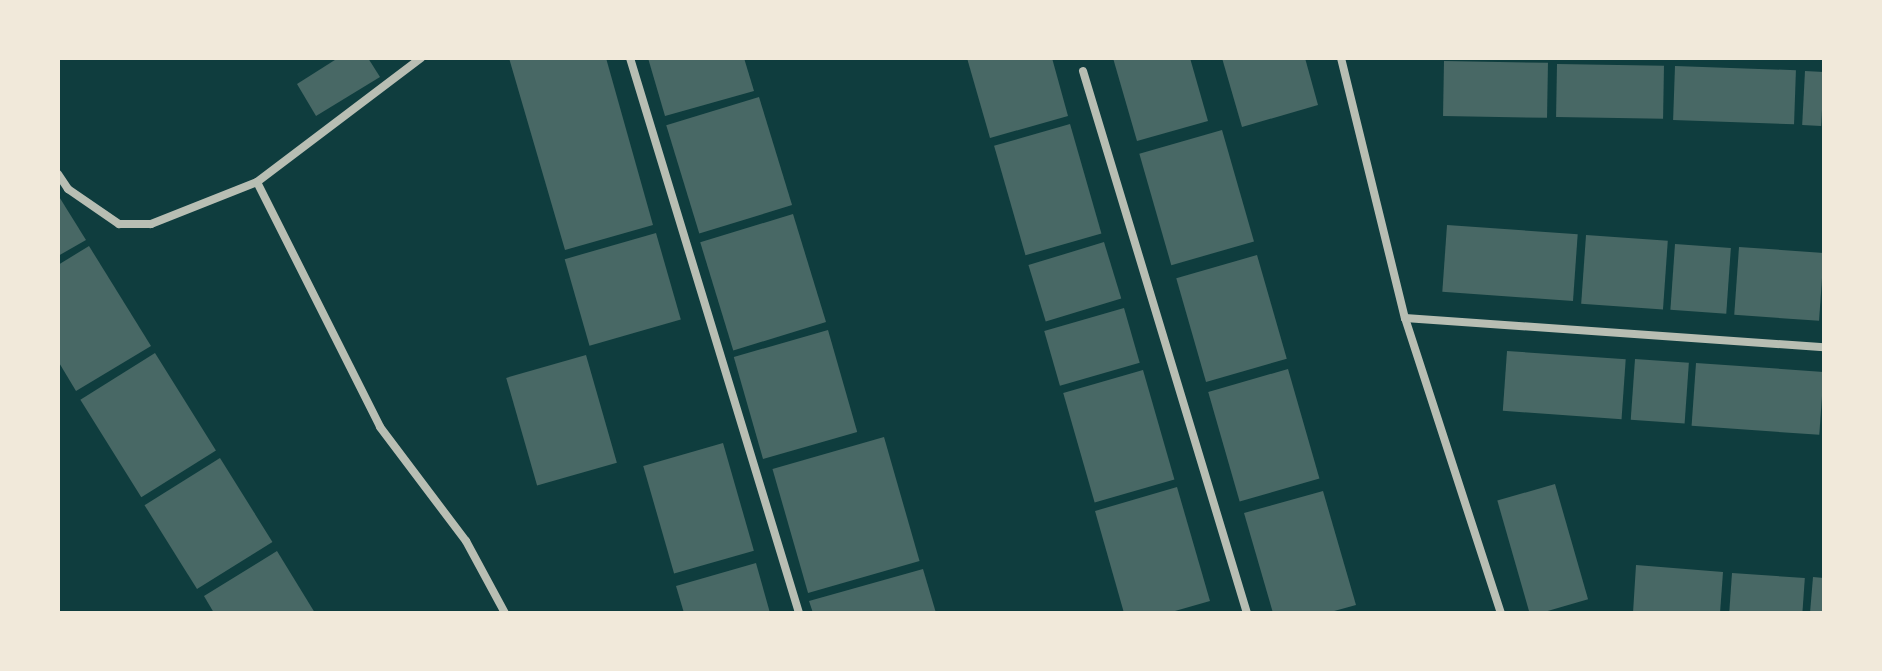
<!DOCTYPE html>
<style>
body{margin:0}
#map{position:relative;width:1882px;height:671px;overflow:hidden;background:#0f3d3e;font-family:Merriweather,serif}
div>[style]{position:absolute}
.building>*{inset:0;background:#486865;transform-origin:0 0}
.minor>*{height:8px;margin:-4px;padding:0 4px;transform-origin:4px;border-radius:4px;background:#b8beb3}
span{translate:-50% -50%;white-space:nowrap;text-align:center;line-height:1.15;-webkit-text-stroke:6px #f1e9da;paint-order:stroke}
.frame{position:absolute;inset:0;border:60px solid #f1e9da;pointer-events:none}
</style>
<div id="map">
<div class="building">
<i style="clip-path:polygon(338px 58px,368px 58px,380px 77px,316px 116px,297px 84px)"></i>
<i style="clip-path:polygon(509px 58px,606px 58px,653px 225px,565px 250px)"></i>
<i style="clip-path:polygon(648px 58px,744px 58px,754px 91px,665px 116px)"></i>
<i style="clip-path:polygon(967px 58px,1052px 58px,1068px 116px,990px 138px)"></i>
<i style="clip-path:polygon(1113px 58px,1190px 58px,1208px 121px,1137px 141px)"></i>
<i style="clip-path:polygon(1222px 58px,1305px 58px,1318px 105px,1242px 127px)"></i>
<i style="left:1444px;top:61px;width:104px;height:55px;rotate:1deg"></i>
<i style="left:1557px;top:64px;width:107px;height:53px;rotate:1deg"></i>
<i style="left:1675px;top:66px;width:121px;height:54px;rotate:2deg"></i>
<i style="left:1805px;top:71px;width:19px;height:54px;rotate:3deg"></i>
<i style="left:759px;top:97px;width:113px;height:97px;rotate:73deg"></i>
<i style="left:1070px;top:124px;width:114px;height:79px;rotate:74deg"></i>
<i style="left:1222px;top:130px;width:116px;height:86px;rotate:74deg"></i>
<i style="clip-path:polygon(58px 195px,86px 240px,58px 256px)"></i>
<i style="left:793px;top:214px;width:113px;height:97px;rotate:73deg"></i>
<i style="left:1447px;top:225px;width:131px;height:67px;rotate:4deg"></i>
<i style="left:656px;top:233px;width:90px;height:95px;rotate:74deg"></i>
<i style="left:1586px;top:235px;width:82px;height:69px;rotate:4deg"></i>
<i style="left:1104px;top:242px;width:59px;height:79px;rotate:73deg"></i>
<i style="left:1675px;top:244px;width:56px;height:66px;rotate:4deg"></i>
<i style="clip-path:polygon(89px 246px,151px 346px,76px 391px,58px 361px,58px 265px)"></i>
<i style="left:1739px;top:247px;width:85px;height:68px;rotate:4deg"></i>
<i style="left:1257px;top:255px;width:108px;height:84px;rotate:74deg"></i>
<i style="left:1124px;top:308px;width:57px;height:83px;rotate:74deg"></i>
<i style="left:828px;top:330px;width:106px;height:98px;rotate:74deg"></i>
<i style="left:1507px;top:351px;width:119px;height:60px;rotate:4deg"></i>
<i style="left:155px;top:353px;width:115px;height:88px;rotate:58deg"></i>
<i style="left:586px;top:355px;width:112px;height:83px;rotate:74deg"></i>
<i style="left:1635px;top:359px;width:54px;height:61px;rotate:4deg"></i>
<i style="left:1696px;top:363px;width:128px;height:63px;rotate:4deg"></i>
<i style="left:1288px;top:369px;width:114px;height:83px;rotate:74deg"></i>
<i style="left:1143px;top:370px;width:114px;height:83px;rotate:74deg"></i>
<i style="left:884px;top:437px;width:129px;height:116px;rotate:74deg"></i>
<i style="left:723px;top:443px;width:112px;height:83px;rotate:74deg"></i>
<i style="left:220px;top:458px;width:99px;height:89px;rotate:58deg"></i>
<i style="left:1555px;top:484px;width:120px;height:60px;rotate:74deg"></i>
<i style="clip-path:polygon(1177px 487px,1210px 601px,1168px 613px,1124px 613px,1095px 511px)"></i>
<i style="clip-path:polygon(1323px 491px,1356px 605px,1327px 613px,1273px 613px,1244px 513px)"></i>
<i style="clip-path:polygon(277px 551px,315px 613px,214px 613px,204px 596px)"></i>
<i style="clip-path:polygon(756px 563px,770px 613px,684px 613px,676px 586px)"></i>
<i style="clip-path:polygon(1636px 565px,1723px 572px,1720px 613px,1633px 613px)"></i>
<i style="clip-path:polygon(923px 569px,936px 613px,813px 613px,809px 601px)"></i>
<i style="left:1732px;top:573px;width:73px;height:40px;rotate:4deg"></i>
<i style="clip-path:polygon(1813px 577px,1824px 578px,1824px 613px,1810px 613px)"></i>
</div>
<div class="minor">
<i style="left:630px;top:58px;width:580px;rotate:73.06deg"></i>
<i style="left:1341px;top:58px;width:268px;rotate:76.2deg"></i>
<i style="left:1405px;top:318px;width:310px;rotate:72deg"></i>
<i style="left:1083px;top:71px;width:566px;rotate:73.17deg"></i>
<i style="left:58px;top:174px;width:18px;rotate:56deg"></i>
<i style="left:68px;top:189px;width:62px;rotate:34.5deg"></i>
<i style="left:119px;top:224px;width:32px"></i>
<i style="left:151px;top:224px;width:114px;rotate:-21.6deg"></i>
<i style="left:257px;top:182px;width:206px;rotate:-37.1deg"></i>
<i style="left:257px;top:182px;width:274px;rotate:63.3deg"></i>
<i style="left:380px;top:427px;width:143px;rotate:53deg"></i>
<i style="left:466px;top:541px;width:82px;rotate:61.6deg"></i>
<i style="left:1405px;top:318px;width:420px;rotate:4deg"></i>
</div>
<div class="frame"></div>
</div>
